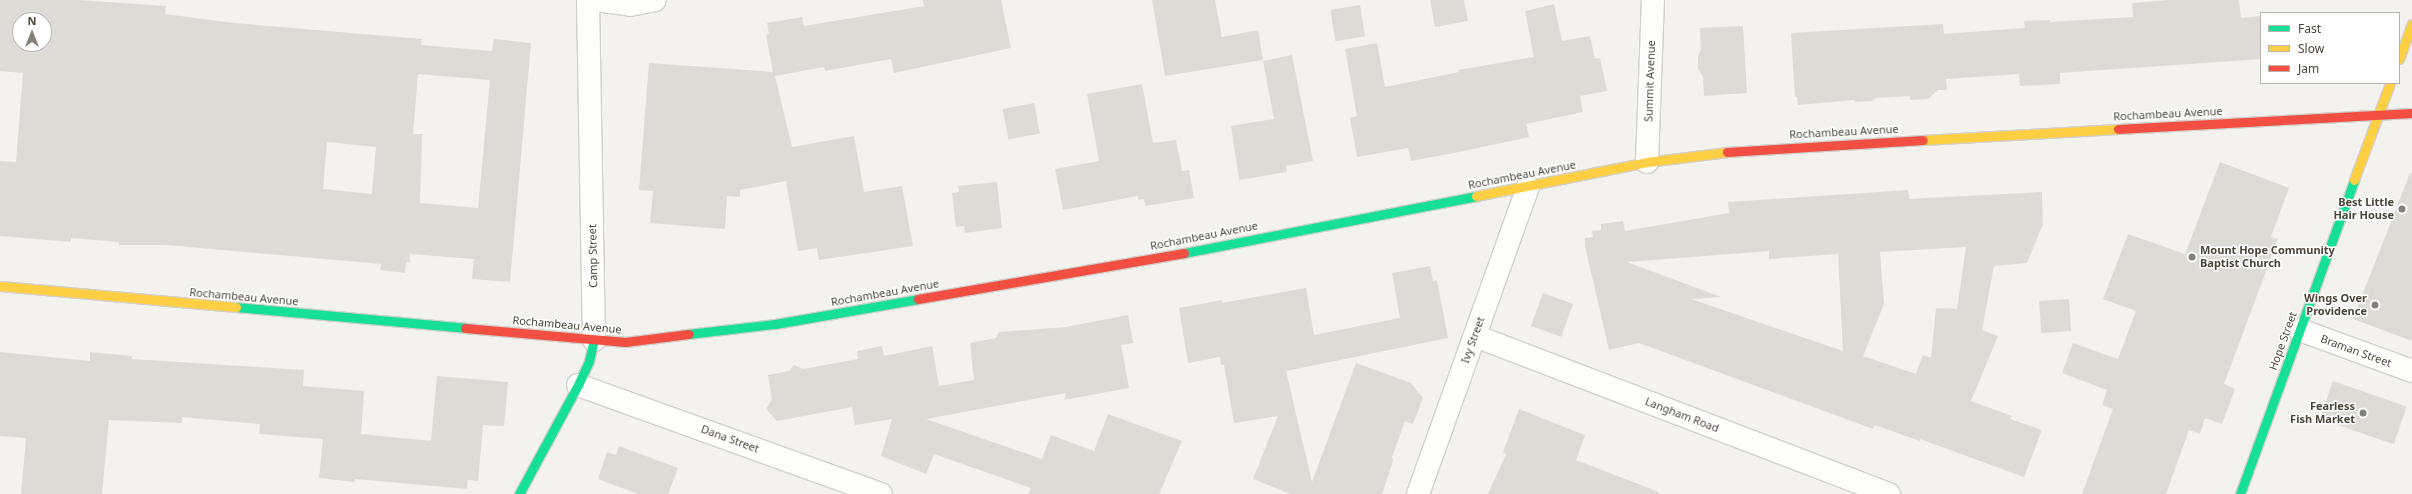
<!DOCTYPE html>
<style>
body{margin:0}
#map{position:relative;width:2412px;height:494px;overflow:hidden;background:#f4f2ee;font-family:"Noto Sans",sans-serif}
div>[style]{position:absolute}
.building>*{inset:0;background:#dedbd6;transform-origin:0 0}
.roads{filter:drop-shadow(1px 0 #d2d0cb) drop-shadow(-1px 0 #d2d0cb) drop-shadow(0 1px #d2d0cb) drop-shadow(0 -1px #d2d0cb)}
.street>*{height:22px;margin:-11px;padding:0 11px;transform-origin:11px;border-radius:11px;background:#fdfdfc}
.fast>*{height:9px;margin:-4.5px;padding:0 4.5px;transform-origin:4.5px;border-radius:4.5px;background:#16e098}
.slow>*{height:9px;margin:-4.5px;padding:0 4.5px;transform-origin:4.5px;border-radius:4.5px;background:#ffcf43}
.jam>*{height:9px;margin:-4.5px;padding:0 4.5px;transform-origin:4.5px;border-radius:4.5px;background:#f24e42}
.dots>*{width:11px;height:11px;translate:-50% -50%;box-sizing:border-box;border:2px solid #fff;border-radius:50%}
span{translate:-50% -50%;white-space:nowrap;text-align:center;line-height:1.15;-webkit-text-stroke:3px #fff;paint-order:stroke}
.street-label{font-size:11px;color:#4b4439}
.poi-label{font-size:11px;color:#4b4439;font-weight:700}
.right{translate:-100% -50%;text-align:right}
.left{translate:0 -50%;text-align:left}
.legend{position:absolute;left:2260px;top:12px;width:140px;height:72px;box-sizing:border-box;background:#fff;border:1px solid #b7b4b0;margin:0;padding:5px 7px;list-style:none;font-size:12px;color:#4b4439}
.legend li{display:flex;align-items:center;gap:8px;height:20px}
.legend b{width:20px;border:1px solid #b7b4b0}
.north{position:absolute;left:12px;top:12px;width:40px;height:40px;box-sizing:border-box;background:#fff;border:1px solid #b7b4b0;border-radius:50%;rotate:0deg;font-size:11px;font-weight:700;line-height:16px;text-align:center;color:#4b4439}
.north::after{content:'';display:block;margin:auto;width:14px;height:18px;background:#868178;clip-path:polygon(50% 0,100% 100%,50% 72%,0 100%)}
</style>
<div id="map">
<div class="building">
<i style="clip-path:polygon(evenodd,0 0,79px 0,166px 6px,165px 14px,234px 23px,422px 39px,421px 45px,492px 51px,494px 39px,531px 43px,510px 282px,472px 279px,474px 259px,410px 254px,410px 262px,406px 262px,405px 273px,380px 270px,381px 264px,280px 255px,167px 245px,119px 245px,119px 242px,71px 238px,71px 242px,0 236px,0 161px,16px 162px,23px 73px,0 71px,0 0,20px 20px,44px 20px,44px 44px,20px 44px,20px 20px,0 0,418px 74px,490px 80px,478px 208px,420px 203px,422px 134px,413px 134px,418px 74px,0 0,327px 142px,376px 147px,372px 194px,323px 189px,327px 142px)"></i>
<i style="clip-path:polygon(923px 0,1001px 0,1011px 48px,894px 73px,891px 59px,825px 71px,824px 67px,775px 76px,792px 147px,854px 136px,864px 192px,902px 186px,913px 246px,819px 260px,817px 248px,798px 251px,786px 181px,740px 190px,740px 197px,727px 196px,725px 229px,650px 223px,653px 191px,639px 190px,649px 63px,773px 72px,766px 35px,769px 34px,767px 23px,802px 17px,804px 26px,924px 6px)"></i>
<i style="clip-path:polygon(1152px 0,1215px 0,1222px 37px,1258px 30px,1263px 60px,1165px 76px)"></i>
<i style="clip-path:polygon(1430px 0,1464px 0,1468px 21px,1435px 27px)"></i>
<i style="clip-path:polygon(2169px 0,2239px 0,2241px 18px,2261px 16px,2261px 59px,2060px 73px,2060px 84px,2020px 86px,2019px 74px,1946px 79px,1947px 90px,1938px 90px,1928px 99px,1910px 100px,1910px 96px,1876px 98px,1872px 101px,1855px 102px,1855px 100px,1798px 105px,1797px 97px,1795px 97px,1791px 33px,1943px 24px,1944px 34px,2025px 28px,2024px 21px,2050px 20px,2050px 22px,2133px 17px,2132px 3px)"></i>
<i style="clip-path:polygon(1554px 4px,1562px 41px,1590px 36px,1595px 59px,1600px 58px,1607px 91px,1580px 96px,1583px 112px,1526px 124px,1529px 137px,1459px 152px,1411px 161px,1408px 148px,1357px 157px,1350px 118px,1357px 116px,1345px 49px,1377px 43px,1385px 87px,1459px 72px,1458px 70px,1534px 57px,1525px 11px)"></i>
<i style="left:1360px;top:5px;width:32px;height:30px;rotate:81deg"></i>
<i style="clip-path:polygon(1743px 26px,1747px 93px,1704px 96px,1703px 77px,1698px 68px,1698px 57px,1701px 49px,1700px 28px)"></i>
<i style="clip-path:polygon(1292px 55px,1313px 161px,1286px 166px,1287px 172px,1239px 180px,1231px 126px,1274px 119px,1263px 61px)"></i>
<i style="clip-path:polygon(1142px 84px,1153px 143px,1176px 140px,1182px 171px,1189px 170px,1194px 198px,1145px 206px,1144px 199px,1138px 200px,1138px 196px,1063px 210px,1055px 169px,1099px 161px,1087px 94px)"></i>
<i style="left:1034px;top:103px;width:31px;height:32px;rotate:79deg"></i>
<i style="clip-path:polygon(2220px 162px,2289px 188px,2271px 237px,2278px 239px,2224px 384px,2235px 389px,2222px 424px,2205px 418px,2200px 434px,2189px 430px,2166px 494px,2082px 494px,2113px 409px,2102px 405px,2107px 390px,2062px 373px,2073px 343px,2118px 359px,2136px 311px,2103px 299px,2128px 234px,2185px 254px)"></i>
<i style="clip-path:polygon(2410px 173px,2412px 173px,2412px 341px,2353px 319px)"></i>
<i style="clip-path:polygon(997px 182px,1002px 228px,965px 233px,964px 226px,956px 227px,952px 193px,959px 192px,958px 186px)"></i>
<i style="clip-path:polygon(evenodd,1908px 190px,1909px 199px,2042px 192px,2043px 224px,2027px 263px,1994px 266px,1982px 330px,1998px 336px,1971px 401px,2012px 416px,2010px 419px,2042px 430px,2024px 477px,1920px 439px,1920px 441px,1875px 425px,1873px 429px,1639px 343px,1609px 350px,1585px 246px,1585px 238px,1593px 237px,1592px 231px,1601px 230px,1601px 224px,1623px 221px,1625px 231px,1729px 213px,1728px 202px,1908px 190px,1966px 247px,1957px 309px,1936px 308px,1931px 358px,1923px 355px,1916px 374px,1863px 356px,1884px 304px,1880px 252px,1966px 247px,1908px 190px,1769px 251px,1769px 259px,1838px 254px,1843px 351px,1691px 299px,1721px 297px,1627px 262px,1769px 251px)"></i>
<i style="clip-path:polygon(1430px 266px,1433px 281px,1437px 280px,1448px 338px,1286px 371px,1312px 482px,1356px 363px,1411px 383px,1423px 398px,1413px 424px,1405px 421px,1392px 457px,1393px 461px,1382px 494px,1291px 494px,1253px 479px,1278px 416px,1234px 423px,1224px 365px,1221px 365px,1220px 357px,1188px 363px,1179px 308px,1222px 300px,1222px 303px,1306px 288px,1314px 335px,1400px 318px,1392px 273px)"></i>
<i style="left:1543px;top:293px;width:32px;height:35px;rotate:20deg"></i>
<i style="left:2069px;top:299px;width:32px;height:30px;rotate:86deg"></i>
<i style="clip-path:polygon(1128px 315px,1133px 343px,1121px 345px,1129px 388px,1064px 400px,1066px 393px,926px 419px,1042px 459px,1051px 435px,1094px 451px,1108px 414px,1182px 441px,1159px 494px,1028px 494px,1031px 488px,934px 454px,926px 474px,881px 456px,892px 419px,855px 425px,852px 407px,777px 421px,766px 409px,772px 399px,768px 375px,789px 371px,794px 365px,803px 369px,858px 359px,857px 351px,882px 346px,884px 356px,932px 346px,939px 386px,974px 380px,970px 343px,996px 338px,999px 332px,1066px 327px)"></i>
<i style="clip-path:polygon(0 352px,90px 361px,90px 352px,132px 356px,132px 359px,304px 370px,303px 386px,364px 391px,361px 434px,431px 441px,437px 376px,508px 382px,504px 426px,483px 425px,478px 481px,468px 480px,467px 489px,355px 479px,354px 482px,319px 478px,323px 439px,259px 434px,260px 424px,182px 417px,182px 423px,109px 420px,102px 494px,21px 494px,26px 438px,0 436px)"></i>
<i style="left:2333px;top:381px;width:78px;height:40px;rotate:19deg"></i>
<i style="clip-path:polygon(1519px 409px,1585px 435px,1576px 460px,1659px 492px,1658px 494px,1488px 494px,1506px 454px,1503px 452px)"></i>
<i style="clip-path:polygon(619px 446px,678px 468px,668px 494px,638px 494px,598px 479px,607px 452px,616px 455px)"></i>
</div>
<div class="roads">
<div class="street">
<i style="left:588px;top:0;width:340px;rotate:89deg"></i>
<i style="left:596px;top:0;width:34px;rotate:8deg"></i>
<i style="left:630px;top:5px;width:25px;rotate:-11deg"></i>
<i style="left:1647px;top:162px;width:162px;rotate:-87.9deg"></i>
<i style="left:2300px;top:330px;width:119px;rotate:20.1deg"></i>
<i style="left:1475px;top:336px;width:443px;rotate:20.9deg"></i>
<i style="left:578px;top:385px;width:322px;rotate:19.8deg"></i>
<i style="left:1418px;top:494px;width:326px;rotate:-70.3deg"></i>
</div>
<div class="fast">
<i style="left:1184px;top:253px;width:298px;rotate:-11deg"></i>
<i style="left:236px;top:307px;width:230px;rotate:5.2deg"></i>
<i style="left:688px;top:334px;width:88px;rotate:-6.6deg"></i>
<i style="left:775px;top:324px;width:145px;rotate:-9.9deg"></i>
<i style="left:519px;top:494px;width:124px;rotate:-61.6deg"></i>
<i style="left:578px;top:385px;width:26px;rotate:-65deg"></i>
<i style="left:589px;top:361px;width:22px;rotate:-77deg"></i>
<i style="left:2240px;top:494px;width:334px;rotate:-70deg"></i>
</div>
<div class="slow">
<i style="left:2399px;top:59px;width:37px;rotate:-70deg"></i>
<i style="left:1923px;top:140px;width:195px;rotate:-3.2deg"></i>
<i style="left:2354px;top:180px;width:103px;rotate:-69.6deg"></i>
<i style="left:1476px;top:196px;width:174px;rotate:-11.2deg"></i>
<i style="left:1647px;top:162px;width:81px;rotate:-7.1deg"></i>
<i style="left:0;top:286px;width:237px;rotate:5.1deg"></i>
</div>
<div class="jam">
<i style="left:2118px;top:129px;width:294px;rotate:-3.1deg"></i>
<i style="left:1727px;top:152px;width:196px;rotate:-3.5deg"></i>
<i style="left:918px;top:299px;width:270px;rotate:-9.8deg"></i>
<i style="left:465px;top:328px;width:161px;rotate:5deg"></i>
<i style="left:625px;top:342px;width:64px;rotate:-7.2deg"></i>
</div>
</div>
<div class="dots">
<i style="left:2402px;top:209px;background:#868178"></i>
<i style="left:2192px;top:257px;background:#868178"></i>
<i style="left:2375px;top:305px;background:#868178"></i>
<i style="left:2363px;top:413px;background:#868178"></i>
</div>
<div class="street-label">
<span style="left:1650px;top:81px;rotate:-88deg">Summit Avenue</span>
<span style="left:2168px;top:114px;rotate:-3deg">Rochambeau Avenue</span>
<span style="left:1844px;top:132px;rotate:-3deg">Rochambeau Avenue</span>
<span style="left:1522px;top:175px;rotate:-11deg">Rochambeau Avenue</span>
<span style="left:1204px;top:236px;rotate:-11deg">Rochambeau Avenue</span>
<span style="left:593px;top:256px;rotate:-91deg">Camp Street</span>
<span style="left:885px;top:293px;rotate:-10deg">Rochambeau Avenue</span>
<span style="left:244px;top:297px;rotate:5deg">Rochambeau Avenue</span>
<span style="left:567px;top:325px;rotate:5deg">Rochambeau Avenue</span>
<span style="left:1473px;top:340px;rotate:-70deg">Ivy Street</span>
<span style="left:2283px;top:341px;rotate:-70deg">Hope Street</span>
<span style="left:2356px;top:351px;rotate:20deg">Braman Street</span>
<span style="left:1682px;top:415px;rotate:21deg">Langham Road</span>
<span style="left:730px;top:439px;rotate:20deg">Dana Street</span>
</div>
<div class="poi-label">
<span class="right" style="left:2394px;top:209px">Best Little<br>Hair House</span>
<span class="left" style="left:2200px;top:257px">Mount Hope Community<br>Baptist Church</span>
<span class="right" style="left:2367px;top:305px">Wings Over<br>Providence</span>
<span class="right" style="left:2355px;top:413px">Fearless<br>Fish Market</span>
</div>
<ul class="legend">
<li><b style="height:5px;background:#16e098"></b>Fast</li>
<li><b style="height:5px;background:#ffcf43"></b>Slow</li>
<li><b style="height:5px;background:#f24e42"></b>Jam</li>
</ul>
<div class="north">N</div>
</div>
